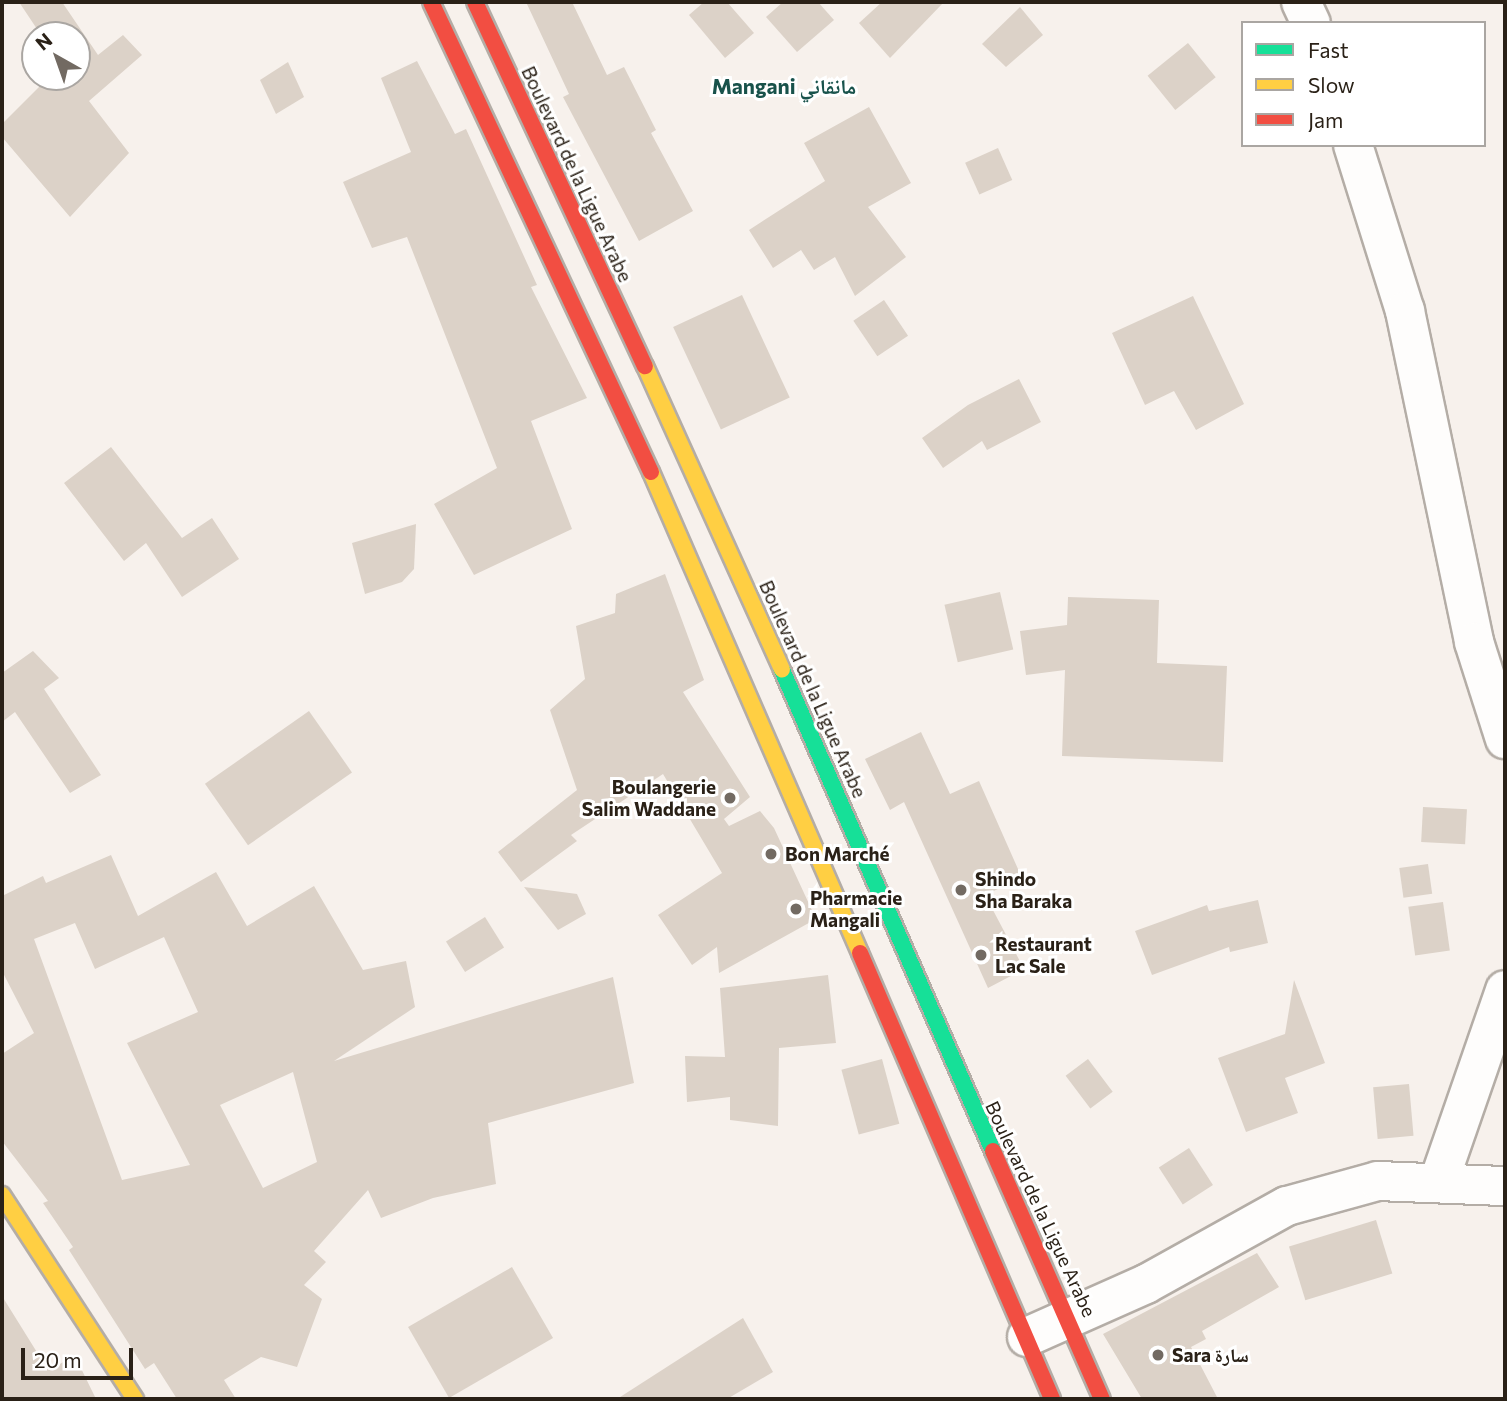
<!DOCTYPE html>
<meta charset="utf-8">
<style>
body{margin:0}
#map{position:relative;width:1507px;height:1401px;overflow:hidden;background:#f7f1ec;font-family:Commissioner,"Noto Naskh Arabic",sans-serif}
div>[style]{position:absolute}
.building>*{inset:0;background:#dcd2c8;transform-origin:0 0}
.roads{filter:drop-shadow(2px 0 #b4ada6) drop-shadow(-2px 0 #b4ada6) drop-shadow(0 2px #b4ada6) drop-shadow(0 -2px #b4ada6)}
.street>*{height:38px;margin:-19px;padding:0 19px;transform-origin:19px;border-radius:19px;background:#fefdfc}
.fast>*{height:16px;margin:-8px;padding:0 8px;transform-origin:8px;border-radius:8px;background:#16e098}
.slow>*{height:16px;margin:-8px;padding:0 8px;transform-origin:8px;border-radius:8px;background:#ffcf43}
.jam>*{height:16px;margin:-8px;padding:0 8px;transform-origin:8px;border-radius:8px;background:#f24e42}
.dots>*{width:19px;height:19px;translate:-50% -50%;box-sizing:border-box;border:4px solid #fff;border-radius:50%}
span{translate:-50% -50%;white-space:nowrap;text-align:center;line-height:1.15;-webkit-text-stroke:6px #fff;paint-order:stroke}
.street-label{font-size:19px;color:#2a2117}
.poi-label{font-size:19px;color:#2a2117;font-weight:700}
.right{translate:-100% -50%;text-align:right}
.left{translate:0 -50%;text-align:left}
.neighbourhood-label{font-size:21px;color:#18524b;font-weight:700}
.frame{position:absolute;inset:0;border:4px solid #2a2117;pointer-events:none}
.legend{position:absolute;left:1241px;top:21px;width:245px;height:126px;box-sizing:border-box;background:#fff;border:2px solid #aaa6a2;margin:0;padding:9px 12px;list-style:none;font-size:21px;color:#2a2117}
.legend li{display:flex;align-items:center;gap:14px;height:35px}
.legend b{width:35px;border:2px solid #aaa6a2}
.north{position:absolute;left:21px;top:21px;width:70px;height:70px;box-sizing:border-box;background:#fff;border:2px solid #aaa6a2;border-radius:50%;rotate:320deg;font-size:19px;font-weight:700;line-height:28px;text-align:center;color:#2a2117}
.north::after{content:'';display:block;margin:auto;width:24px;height:32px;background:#726a62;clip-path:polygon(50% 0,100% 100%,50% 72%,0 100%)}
.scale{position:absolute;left:21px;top:1348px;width:112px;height:32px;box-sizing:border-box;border:4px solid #2a2117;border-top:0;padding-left:9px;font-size:21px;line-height:24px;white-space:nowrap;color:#2a2117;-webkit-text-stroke:5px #fff;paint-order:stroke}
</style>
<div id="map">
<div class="building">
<i style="clip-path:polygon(19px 2px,62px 2px,98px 55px,123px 35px,142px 55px,89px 101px,129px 153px,70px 217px,2px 137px,2px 124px,49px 77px,77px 77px,77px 35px,41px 35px)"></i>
<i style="clip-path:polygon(526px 2px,572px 2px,607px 75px,624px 67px,656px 130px,651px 133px,693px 211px,639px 241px,563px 97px,569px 94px)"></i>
<i style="clip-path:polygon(704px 2px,727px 2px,754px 33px,725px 58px,689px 15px)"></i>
<i style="clip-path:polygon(783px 2px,818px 2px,834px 20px,797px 52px,766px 17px)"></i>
<i style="clip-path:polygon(882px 2px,944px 2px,890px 58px,859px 23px)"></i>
<i style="clip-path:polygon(1020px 7px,1043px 35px,1006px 67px,982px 44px)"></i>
<i style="left:1188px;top:43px;width:44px;height:52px;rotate:51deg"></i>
<i style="clip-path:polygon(417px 61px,455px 134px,466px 129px,537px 285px,531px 287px,587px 398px,531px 421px,572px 529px,474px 575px,434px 504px,497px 468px,407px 237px,372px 248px,343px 182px,411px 152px,381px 78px)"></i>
<i style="clip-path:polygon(288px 62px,304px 97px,276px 114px,260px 80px)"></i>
<i style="clip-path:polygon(869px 107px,911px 183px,868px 207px,906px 257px,855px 296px,835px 257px,814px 270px,801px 250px,773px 268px,749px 230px,825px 181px,804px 143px)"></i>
<i style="left:998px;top:148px;width:35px;height:36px;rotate:66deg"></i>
<i style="left:742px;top:295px;width:113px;height:76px;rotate:65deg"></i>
<i style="clip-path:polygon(1193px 296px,1244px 404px,1196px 430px,1174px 391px,1145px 405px,1112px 333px)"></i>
<i style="left:884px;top:300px;width:43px;height:37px;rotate:56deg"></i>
<i style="clip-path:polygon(1019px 379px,1041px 422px,987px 450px,982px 441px,943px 468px,922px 438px,968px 405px)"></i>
<i style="clip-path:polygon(111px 447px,182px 538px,212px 518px,239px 559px,182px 597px,146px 543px,124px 561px,64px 483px)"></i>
<i style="clip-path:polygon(416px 524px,414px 569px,402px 582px,365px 594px,352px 543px)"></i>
<i style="clip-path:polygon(665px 574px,704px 680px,683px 692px,750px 797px,724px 819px,729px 826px,760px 811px,774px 828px,816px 919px,719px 973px,717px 947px,692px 965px,658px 915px,722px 873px,663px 774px,571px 835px,577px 841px,521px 882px,498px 852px,577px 790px,550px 710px,585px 679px,576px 626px,615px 613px,616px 594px)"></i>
<i style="left:1000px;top:592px;width:59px;height:57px;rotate:77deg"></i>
<i style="clip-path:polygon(1068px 597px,1159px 600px,1157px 663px,1227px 666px,1223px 762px,1062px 756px,1065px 670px,1026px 675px,1020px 631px,1067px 625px)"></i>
<i style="clip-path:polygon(33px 651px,59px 678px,44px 689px,101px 775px,70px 793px,15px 712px,2px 722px,2px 673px)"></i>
<i style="left:309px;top:711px;width:75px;height:127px;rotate:55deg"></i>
<i style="clip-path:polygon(921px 732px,950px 794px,979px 781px,1022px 878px,985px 895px,1024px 969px,988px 988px,904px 802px,890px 810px,865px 759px)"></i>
<i style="left:1423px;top:807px;width:44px;height:35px;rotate:3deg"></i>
<i style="clip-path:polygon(evenodd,111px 855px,138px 916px,216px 872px,247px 926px,314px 886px,363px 970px,406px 961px,415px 1007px,334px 1061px,613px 977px,634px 1083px,488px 1123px,496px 1184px,433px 1198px,381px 1218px,368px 1190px,314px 1251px,326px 1262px,304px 1285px,322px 1299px,297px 1367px,261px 1357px,224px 1380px,236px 1399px,177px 1399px,154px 1363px,145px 1369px,69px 1250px,73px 1247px,43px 1203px,48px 1201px,2px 1141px,2px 1054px,34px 1033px,2px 971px,2px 896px,43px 876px,46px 883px,111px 855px,75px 923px,95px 969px,164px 937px,198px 1012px,127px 1043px,190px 1165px,122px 1180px,34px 939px,75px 923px,111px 855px,293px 1072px,317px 1162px,263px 1188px,220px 1105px,293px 1072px)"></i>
<i style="left:1428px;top:864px;width:30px;height:29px;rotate:82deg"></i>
<i style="clip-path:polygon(524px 887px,577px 894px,586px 914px,558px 930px)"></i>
<i style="clip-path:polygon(1258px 900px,1268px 943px,1230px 952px,1229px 947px,1152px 975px,1135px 931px,1207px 905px,1209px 911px)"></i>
<i style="left:1443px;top:902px;width:49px;height:35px;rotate:82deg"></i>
<i style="left:485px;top:917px;width:36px;height:46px;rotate:58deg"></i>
<i style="clip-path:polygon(828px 975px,836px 1043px,779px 1048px,778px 1126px,730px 1120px,730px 1097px,687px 1102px,685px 1056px,725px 1057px,720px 988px)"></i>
<i style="clip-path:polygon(1294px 980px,1325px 1063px,1285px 1078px,1298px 1113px,1246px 1132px,1218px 1058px,1285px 1034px)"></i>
<i style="left:882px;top:1059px;width:67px;height:42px;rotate:75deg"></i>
<i style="left:1088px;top:1059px;width:41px;height:28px;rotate:53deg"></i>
<i style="left:1409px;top:1084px;width:52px;height:36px;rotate:85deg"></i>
<i style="left:1189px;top:1148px;width:44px;height:36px;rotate:57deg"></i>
<i style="left:1376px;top:1220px;width:56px;height:91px;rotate:73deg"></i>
<i style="clip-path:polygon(1257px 1253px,1279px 1287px,1202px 1331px,1206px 1339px,1191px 1347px,1218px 1399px,1142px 1399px,1103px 1334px)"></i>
<i style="left:512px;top:1267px;width:82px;height:120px;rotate:60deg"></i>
<i style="clip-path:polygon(2px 1296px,48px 1370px,75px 1356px,96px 1399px,2px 1399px)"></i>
<i style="clip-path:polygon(743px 1318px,773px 1372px,727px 1399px,617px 1399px)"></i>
</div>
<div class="roads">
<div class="street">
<i style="left:1301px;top:2px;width:23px;rotate:65deg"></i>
<i style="left:1353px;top:145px;width:174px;rotate:72.6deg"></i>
<i style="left:1405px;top:311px;width:338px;rotate:78.2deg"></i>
<i style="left:1474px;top:642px;width:102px;rotate:72.3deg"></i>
<i style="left:1439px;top:1181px;width:202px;rotate:-70.9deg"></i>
<i style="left:1027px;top:1337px;width:130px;rotate:-24deg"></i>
<i style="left:1146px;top:1284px;width:161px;rotate:-29deg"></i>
<i style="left:1287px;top:1206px;width:94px;rotate:-15.4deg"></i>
<i style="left:1378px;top:1181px;width:127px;rotate:2.3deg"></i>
</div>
<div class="fast">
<i style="left:782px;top:670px;width:525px;rotate:66.31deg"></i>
</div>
<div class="slow">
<i style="left:645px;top:366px;width:333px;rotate:65.7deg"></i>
<i style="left:651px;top:472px;width:524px;rotate:66.51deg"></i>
<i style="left:2px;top:1195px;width:244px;rotate:56.9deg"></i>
</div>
<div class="jam">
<i style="left:431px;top:2px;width:519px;rotate:64.92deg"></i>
<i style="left:475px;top:2px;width:402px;rotate:65deg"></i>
<i style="left:860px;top:953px;width:486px;rotate:66.7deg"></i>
<i style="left:993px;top:1151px;width:271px;rotate:66.3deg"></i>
</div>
</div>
<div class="dots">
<i style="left:730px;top:798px;background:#726a62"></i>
<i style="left:771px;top:854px;background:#726a62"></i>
<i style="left:961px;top:890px;background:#726a62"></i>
<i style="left:796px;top:909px;background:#726a62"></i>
<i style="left:981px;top:955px;background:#726a62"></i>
<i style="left:1158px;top:1355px;background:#726a62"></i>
</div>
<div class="street-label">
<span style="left:577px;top:174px;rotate:65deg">Boulevard de la Ligue Arabe</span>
<span style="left:813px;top:689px;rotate:66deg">Boulevard de la Ligue Arabe</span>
<span style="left:1041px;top:1209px;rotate:65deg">Boulevard de la Ligue Arabe</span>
</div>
<div class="poi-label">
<span class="right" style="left:716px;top:798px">Boulangerie<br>Salim Waddane</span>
<span class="left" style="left:785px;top:854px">Bon Marché</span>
<span class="left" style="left:975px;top:890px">Shindo<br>Sha Baraka</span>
<span class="left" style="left:810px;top:909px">Pharmacie<br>Mangali</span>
<span class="left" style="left:995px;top:955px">Restaurant<br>Lac Sale</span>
<span class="left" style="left:1172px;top:1355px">Sara سارة</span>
</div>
<div class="neighbourhood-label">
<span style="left:784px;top:86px">Mangani مانقاني</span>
</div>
<div class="frame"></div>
<ul class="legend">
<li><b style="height:9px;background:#16e098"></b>Fast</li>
<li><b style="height:9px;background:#ffcf43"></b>Slow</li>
<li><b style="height:9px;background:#f24e42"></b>Jam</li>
</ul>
<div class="north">N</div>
<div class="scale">20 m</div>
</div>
